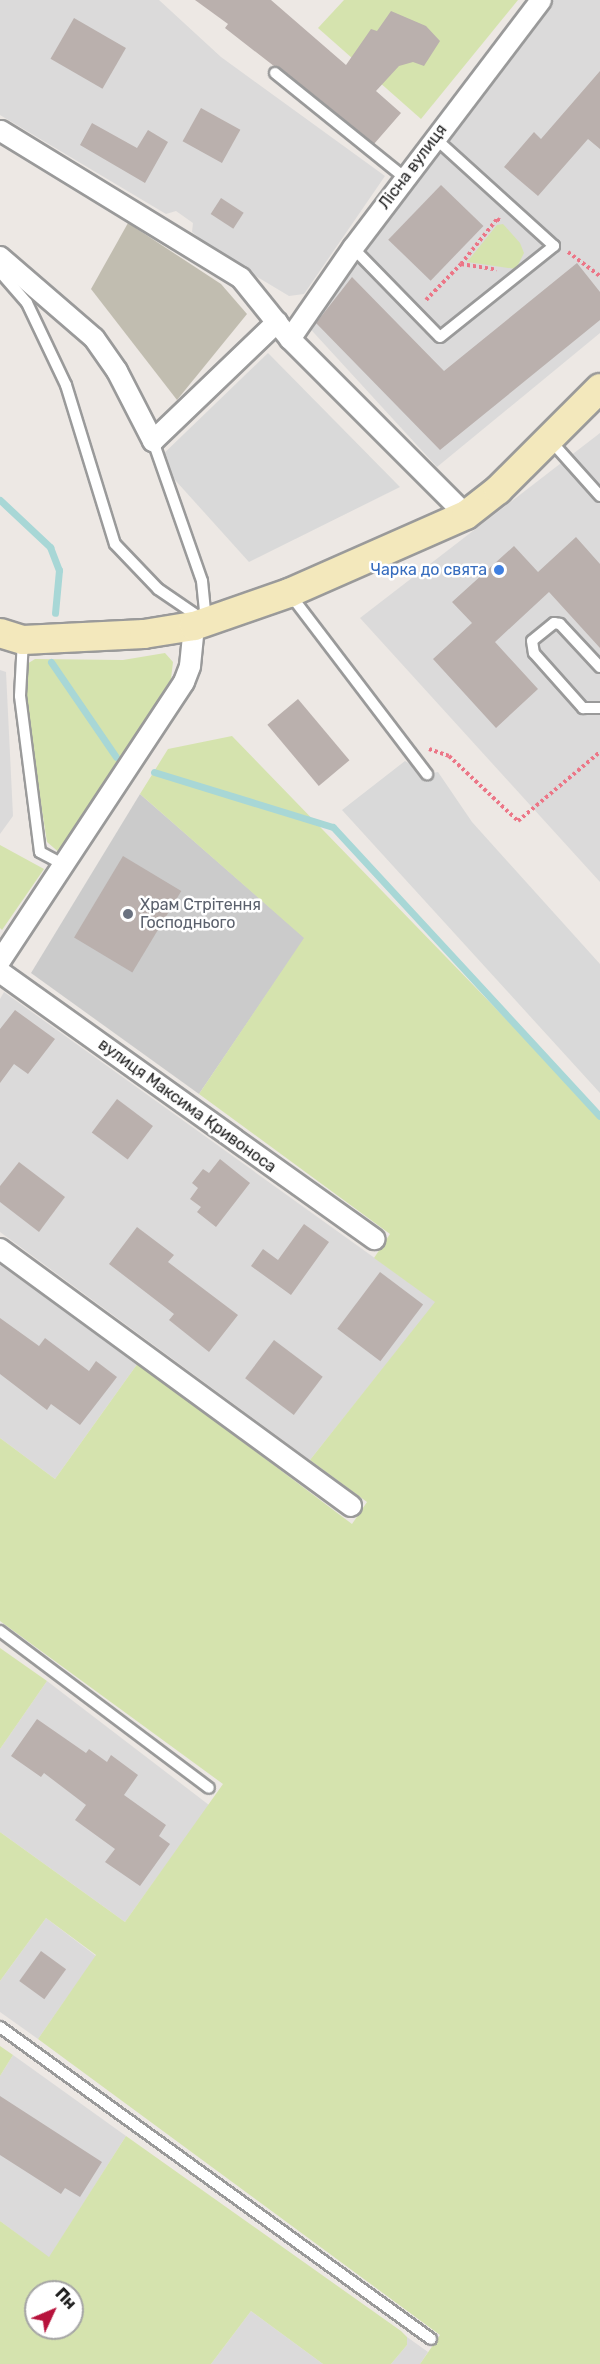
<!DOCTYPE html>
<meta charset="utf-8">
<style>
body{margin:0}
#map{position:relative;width:600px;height:2364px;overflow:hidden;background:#ede8e4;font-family:Rubik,sans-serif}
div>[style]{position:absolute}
.residential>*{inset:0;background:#dbdada}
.religious>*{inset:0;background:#cbcbcb}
.construction>*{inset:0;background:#c1bdb0}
.grass>*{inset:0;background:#d5e3ae}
.parking>*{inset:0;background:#d9d9d9}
.stream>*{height:7px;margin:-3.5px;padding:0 3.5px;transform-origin:3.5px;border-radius:3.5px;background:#a8d7d6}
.building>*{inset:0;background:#bab0ad;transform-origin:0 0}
.path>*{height:4px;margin-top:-2px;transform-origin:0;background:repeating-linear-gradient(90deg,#ec7687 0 3px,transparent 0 6px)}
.roads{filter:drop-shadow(2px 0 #9a9a9a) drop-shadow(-2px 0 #9a9a9a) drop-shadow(0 2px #9a9a9a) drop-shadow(0 -2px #9a9a9a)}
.service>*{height:10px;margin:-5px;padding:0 5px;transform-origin:5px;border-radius:5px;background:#fff}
.minor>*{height:20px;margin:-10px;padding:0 10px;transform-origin:10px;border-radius:10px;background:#fff}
.secondary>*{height:28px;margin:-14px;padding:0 14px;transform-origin:14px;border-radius:14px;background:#f3e8bc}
.dots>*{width:16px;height:16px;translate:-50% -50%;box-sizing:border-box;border:3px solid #fff;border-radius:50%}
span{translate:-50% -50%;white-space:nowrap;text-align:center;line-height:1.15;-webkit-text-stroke:5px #fff;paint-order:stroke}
.street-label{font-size:16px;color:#1d1d1d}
.shop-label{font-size:16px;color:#366cbe}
.right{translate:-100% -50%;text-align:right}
.worship-label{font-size:16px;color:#5b616d}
.left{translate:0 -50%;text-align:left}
.north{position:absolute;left:24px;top:2280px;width:60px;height:60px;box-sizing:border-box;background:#fff;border:2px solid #a5a5a5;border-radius:50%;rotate:46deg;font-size:16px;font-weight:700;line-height:24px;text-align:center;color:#1d1d1d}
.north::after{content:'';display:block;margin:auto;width:21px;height:27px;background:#b7133c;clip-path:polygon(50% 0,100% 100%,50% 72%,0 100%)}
</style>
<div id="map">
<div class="residential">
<i style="clip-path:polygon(0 0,159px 0,221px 57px,385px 176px,304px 294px,289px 296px,222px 256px,192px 232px,193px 223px,176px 211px,166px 214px,0 115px)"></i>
<i style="clip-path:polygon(552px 0,600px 0,600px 333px,437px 467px,304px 322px)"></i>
<i style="clip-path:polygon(600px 433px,600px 882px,360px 618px)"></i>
<i style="clip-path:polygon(0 670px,6px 672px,13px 816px,0 834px)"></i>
<i style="clip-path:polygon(4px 992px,436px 1302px,310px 1460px,0 1232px,0 999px)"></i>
<i style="clip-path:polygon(0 1265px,138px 1363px,55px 1479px,0 1438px)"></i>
<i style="clip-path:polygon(47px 1681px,209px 1805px,125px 1922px,0 1832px,0 1749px)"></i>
<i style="clip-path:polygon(46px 1918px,96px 1956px,38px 2039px,0 2012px,0 1981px)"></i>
<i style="clip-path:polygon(13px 2055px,126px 2136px,49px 2258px,0 2221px,0 2076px)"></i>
<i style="clip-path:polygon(251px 2311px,323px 2364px,211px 2364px)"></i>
<i style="clip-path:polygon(407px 2337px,428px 2352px,420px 2364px,391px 2364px,407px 2345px)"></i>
</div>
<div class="religious">
<i style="clip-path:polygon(140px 794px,305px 938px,199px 1094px,31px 973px)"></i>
</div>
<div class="construction">
<i style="clip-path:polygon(128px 223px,221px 284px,247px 314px,177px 400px,91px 289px)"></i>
</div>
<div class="grass">
<i style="clip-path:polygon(344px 0,518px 0,421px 119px,318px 28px)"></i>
<i style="clip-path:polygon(503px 224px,520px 243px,524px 253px,516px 269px,467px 262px,497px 225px)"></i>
<i style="clip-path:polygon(165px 653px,173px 662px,171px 679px,61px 854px,47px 842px,24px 696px,27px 664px,35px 659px,123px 660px)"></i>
<i style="clip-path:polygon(232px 736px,600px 1116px,600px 2364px,420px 2364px,440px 2335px,38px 2039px,96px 1955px,46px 1918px,0 1981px,0 1832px,125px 1922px,223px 1784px,0 1621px,0 1438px,55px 1479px,138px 1363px,352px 1524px,367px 1502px,310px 1460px,435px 1302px,374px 1258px,390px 1234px,199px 1094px,304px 938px,140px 794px,168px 749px)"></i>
<i style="clip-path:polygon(0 845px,44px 869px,2px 930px,0 928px)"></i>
<i style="clip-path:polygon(0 1648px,47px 1681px,0 1749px)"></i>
<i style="clip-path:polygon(0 2046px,13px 2055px,0 2076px)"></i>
<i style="clip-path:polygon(evenodd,126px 2136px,401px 2331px,407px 2337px,407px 2345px,391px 2364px,323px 2364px,251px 2311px,211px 2364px,0 2364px,0 2221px,49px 2257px,126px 2136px,36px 2292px,72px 2292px,72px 2328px,36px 2328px,36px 2292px)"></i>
</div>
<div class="parking">
<i style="clip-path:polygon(268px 353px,400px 487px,249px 562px,157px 460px)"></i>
<i style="clip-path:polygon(405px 761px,427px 774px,438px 772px,472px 822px,600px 964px,600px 1093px,342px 810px)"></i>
</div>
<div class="stream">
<i style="left:0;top:500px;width:69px;rotate:43.2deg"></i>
<i style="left:50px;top:547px;width:25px;rotate:69deg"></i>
<i style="left:59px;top:570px;width:43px;rotate:95.3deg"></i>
<i style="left:51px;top:662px;width:115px;rotate:55.6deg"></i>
<i style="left:154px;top:772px;width:187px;rotate:17.1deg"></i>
<i style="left:333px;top:827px;width:393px;rotate:47.3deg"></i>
</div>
<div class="building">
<i style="clip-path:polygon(195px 0,271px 0,346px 65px,371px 29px,377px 31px,391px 11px,426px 26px,440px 41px,424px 66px,413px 62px,399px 66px,376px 91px,401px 113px,374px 144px,225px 28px,228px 24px)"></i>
<i style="left:74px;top:18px;width:60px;height:47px;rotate:30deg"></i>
<i style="clip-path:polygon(600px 71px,600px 149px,588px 139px,538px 196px,504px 167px,534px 132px,541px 139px)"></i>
<i style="left:201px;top:108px;width:45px;height:38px;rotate:29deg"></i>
<i style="clip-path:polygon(92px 123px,137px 148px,148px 130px,168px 142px,145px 183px,80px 145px)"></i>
<i style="left:441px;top:185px;width:59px;height:76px;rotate:44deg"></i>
<i style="left:221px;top:198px;width:27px;height:19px;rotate:33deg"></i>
<i style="clip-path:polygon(577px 263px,600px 292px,600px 320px,440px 450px,316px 323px,352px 277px,444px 371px)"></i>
<i style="clip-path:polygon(576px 537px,600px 564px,600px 648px,549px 592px,495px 642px,538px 689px,496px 728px,433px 659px,472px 623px,452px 602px,514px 546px,538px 572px)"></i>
<i style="left:298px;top:699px;width:80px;height:40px;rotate:50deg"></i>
<i style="left:123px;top:856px;width:68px;height:95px;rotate:31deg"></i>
<i style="clip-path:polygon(15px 1010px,55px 1039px,28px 1074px,14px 1064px,0 1083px,0 1029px)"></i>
<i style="left:117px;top:1099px;width:45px;height:42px;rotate:37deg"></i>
<i style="clip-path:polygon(220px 1159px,250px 1183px,216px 1227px,197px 1212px,201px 1207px,190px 1199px,198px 1188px,192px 1183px,203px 1169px,209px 1173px)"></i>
<i style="clip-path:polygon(19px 1162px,65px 1197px,39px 1232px,0 1202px,0 1186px)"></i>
<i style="clip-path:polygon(304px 1224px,329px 1242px,291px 1295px,251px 1266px,263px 1249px,278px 1260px)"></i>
<i style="clip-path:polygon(137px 1227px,174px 1255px,168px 1262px,238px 1315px,209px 1352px,169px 1320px,174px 1314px,109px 1264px)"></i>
<i style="left:380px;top:1272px;width:54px;height:71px;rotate:37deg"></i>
<i style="clip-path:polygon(0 1318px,39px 1346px,45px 1338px,89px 1371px,96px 1361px,117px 1377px,80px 1425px,51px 1404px,47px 1410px,0 1374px)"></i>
<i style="left:274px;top:1340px;width:61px;height:48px;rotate:37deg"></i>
<i style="clip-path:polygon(37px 1719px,86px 1753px,89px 1749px,107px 1762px,111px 1755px,138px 1775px,124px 1795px,166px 1825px,159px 1836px,170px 1844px,140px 1886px,105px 1862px,115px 1849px,75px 1820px,86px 1805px,44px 1773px,41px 1777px,11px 1756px)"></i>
<i style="left:41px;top:1951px;width:31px;height:37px;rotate:36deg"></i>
<i style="clip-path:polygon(0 2096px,102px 2162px,80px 2197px,65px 2188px,61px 2194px,0 2155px)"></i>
</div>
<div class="path">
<i style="left:568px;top:252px;width:40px;rotate:37deg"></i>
<i style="left:461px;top:264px;width:58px;rotate:-51.3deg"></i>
<i style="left:497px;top:219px;width:4px;rotate:27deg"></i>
<i style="left:426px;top:300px;width:50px;rotate:-45.8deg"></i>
<i style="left:461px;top:264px;width:36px;rotate:9deg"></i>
<i style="left:429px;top:749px;width:21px;rotate:19deg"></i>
<i style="left:449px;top:756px;width:95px;rotate:43.3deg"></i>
<i style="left:518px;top:821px;width:107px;rotate:-40.1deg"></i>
</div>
<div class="roads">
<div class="service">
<i style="left:275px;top:73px;width:167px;rotate:38.9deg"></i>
<i style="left:353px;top:248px;width:124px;rotate:45.7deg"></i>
<i style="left:440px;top:337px;width:146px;rotate:-38.6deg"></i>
<i style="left:554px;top:246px;width:161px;rotate:-137.8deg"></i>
<i style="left:0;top:272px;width:41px;rotate:48.9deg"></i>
<i style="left:27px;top:303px;width:91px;rotate:64.6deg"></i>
<i style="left:66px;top:385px;width:166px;rotate:72.9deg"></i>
<i style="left:115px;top:544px;width:62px;rotate:46.3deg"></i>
<i style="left:158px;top:589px;width:53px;rotate:34.3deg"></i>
<i style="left:550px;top:440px;width:75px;rotate:48.2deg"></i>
<i style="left:153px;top:441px;width:148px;rotate:70.7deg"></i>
<i style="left:202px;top:581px;width:40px;rotate:84.3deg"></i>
<i style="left:289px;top:593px;width:228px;rotate:52.7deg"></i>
<i style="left:23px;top:640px;width:56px;rotate:93.1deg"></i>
<i style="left:20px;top:696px;width:157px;rotate:82.7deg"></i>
<i style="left:40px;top:852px;width:30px;rotate:28deg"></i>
<i style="left:600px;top:667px;width:59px;rotate:-132.9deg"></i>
<i style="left:560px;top:624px;width:6px;rotate:-171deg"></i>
<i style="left:554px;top:623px;width:28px;rotate:141deg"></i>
<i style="left:532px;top:641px;width:12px;rotate:81deg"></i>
<i style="left:534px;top:653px;width:74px;rotate:48.3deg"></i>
<i style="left:583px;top:708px;width:17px"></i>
<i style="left:0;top:1631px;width:261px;rotate:36.9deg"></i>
<i style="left:0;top:2027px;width:532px;rotate:35.9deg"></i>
</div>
<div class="minor">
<i style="left:1px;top:131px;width:281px;rotate:31.5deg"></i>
<i style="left:241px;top:278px;width:78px;rotate:51.2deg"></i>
<i style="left:290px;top:339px;width:249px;rotate:45deg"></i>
<i style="left:0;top:257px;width:124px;rotate:40.8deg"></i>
<i style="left:94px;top:338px;width:40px;rotate:55.1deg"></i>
<i style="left:117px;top:371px;width:79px;rotate:62.8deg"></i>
<i style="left:153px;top:441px;width:172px;rotate:-43.8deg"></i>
<i style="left:290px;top:339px;width:111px;rotate:-55.3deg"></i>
<i style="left:353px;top:248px;width:311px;rotate:-52.8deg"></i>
<i style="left:0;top:961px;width:334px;rotate:-56.6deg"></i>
<i style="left:184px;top:682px;width:17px;rotate:-69deg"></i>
<i style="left:190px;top:666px;width:40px;rotate:-84.3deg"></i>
<i style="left:0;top:972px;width:460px;rotate:35.5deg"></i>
<i style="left:0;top:1249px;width:435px;rotate:36.2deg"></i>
</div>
<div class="secondary">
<i style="left:0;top:633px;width:24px;rotate:17deg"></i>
<i style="left:23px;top:640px;width:121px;rotate:-2.8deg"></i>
<i style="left:144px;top:634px;width:51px;rotate:-9.1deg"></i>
<i style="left:194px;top:626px;width:101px;rotate:-19.2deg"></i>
<i style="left:289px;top:593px;width:193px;rotate:-23.8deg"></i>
<i style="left:466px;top:515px;width:41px;rotate:-38deg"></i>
<i style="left:498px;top:490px;width:144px;rotate:-45deg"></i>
</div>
</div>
<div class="dots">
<i style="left:499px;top:570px;background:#3f7fe0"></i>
<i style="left:128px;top:914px;background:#6b7280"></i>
</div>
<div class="street-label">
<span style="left:413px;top:167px;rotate:-53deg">Лісна вулиця</span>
<span style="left:187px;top:1106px;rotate:36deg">вулиця Максима Кривоноса</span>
</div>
<div class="shop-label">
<span class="right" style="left:487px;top:570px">Чарка до свята</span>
</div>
<div class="worship-label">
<span class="left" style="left:140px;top:914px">Храм Стрітення<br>Господнього</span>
</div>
<div class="north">Пн</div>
</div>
